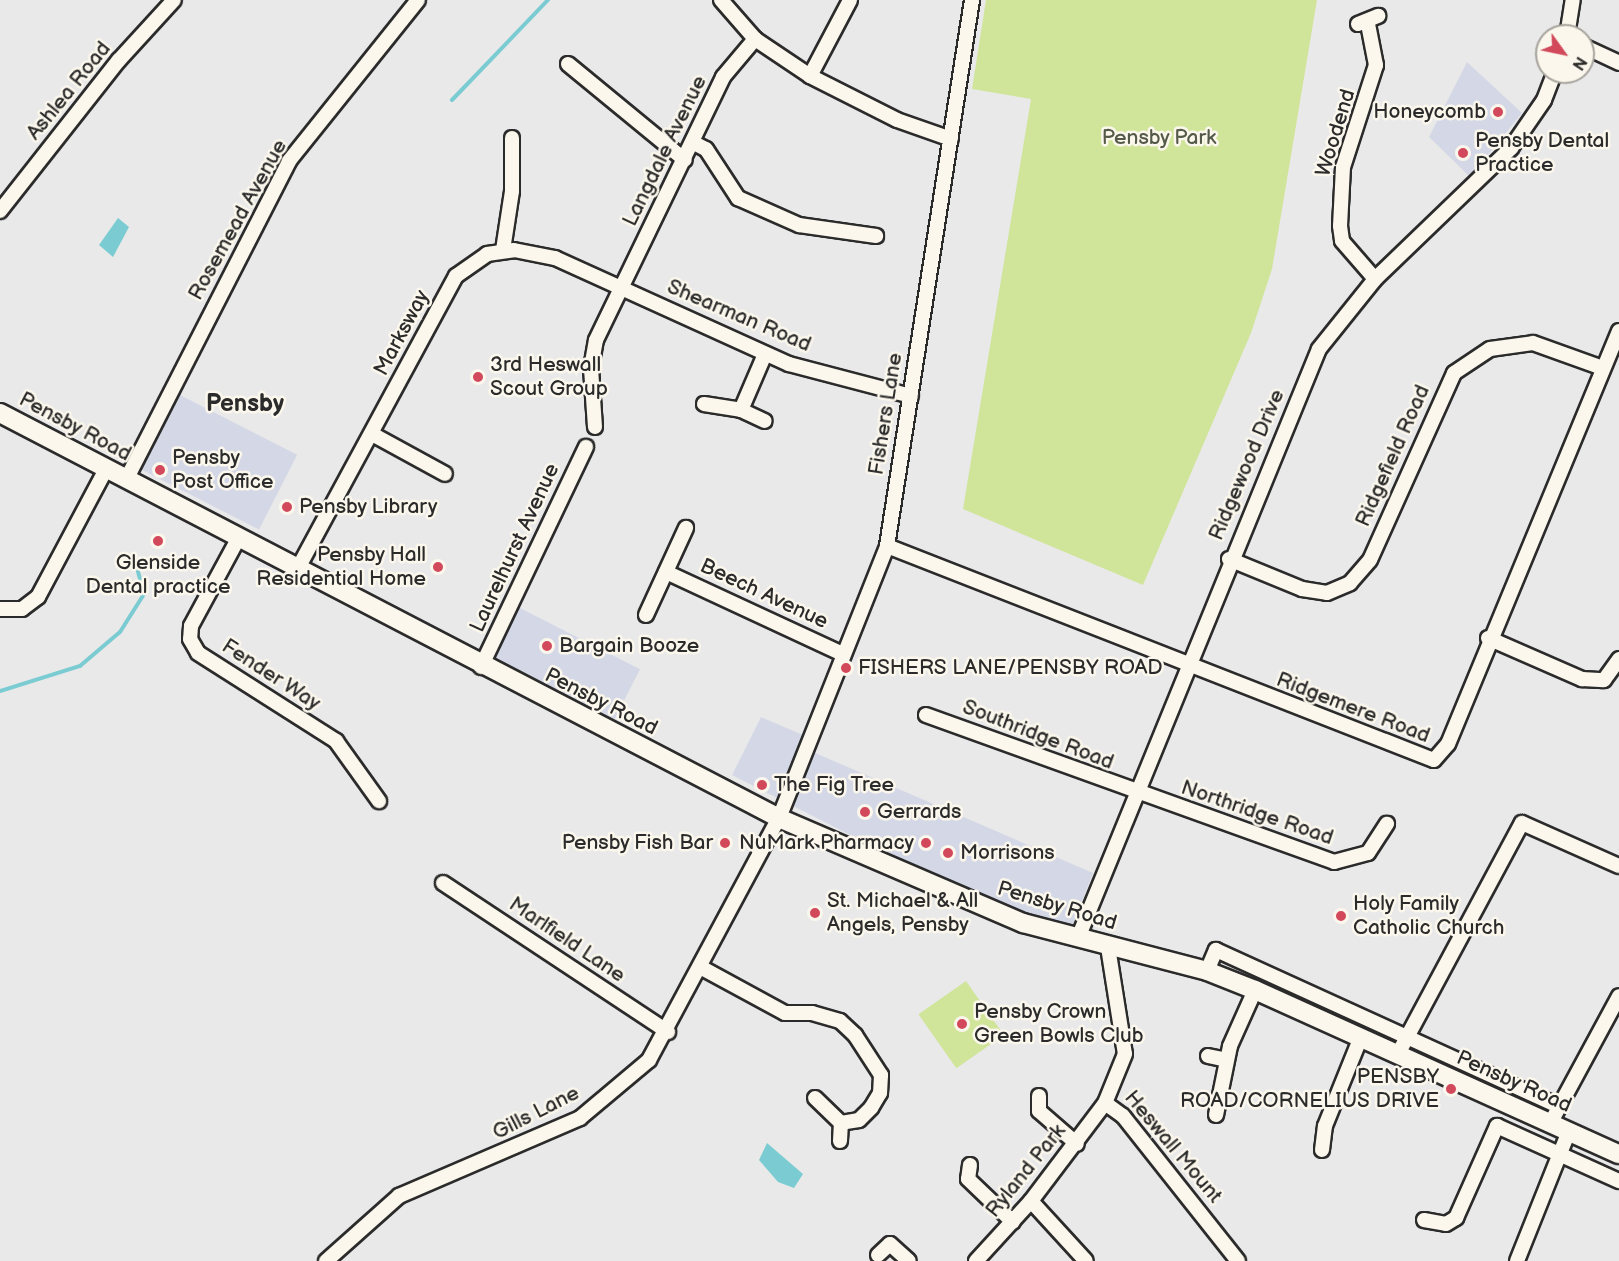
<!DOCTYPE html>
<style>
body{margin:0}
#map{position:relative;width:1619px;height:1261px;overflow:hidden;background:#e9e9e9;font-family:"Balsamiq Sans",sans-serif}
div>[style]{position:absolute}
.built>*{inset:0;background:#d4d8e6;transform-origin:0 0}
.green>*{inset:0;background:#d0e59a;transform-origin:0 0}
.water>*{inset:0;background:#7bccd2}
.stream>*{height:4px;margin:-2px;padding:0 2px;transform-origin:2px;border-radius:2px;background:#7bccd2}
.roads{filter:drop-shadow(2px 0 #2b2b2b) drop-shadow(-2px 0 #2b2b2b) drop-shadow(0 2px #2b2b2b) drop-shadow(0 -2px #2b2b2b)}
.street>*{height:14px;margin:-7px;padding:0 7px;transform-origin:7px;border-radius:7px;background:#fbf7ec}
.secondary>*{height:18px;margin:-9px;padding:0 9px;transform-origin:9px;border-radius:9px;background:#fbf7ec}
.dots>*{width:16px;height:16px;translate:-50% -50%;box-sizing:border-box;border:3px solid #fbf7ec;border-radius:50%}
span{translate:-50% -50%;white-space:nowrap;text-align:center;line-height:1.15;-webkit-text-stroke:5px #fbf7ec;paint-order:stroke}
.street-label{font-size:21px;color:#2b2b2b}
.poi-label{font-size:21px;color:#2b2b2b}
.right{translate:-100% -50%;text-align:right}
.left{translate:0 -50%;text-align:left}
.park-label{font-size:21px;color:#545a47}
.quarter-label{font-size:24px;color:#2b2b2b;font-weight:700}
.north{position:absolute;left:1535px;top:24px;width:60px;height:60px;box-sizing:border-box;background:#fbf7ec;border:2px solid #a8a59f;border-radius:50%;rotate:123deg;font-size:16px;font-weight:700;line-height:24px;text-align:center;color:#2b2b2b}
.north::after{content:'';display:block;margin:auto;width:21px;height:27px;background:#d1495b;clip-path:polygon(50% 0,100% 100%,50% 72%,0 100%)}
</style>
<div id="map">
<div class="built">
<i style="clip-path:polygon(1467px 62px,1522px 113px,1470px 177px,1429px 137px)"></i>
<i style="left:176px;top:393px;width:136px;height:84px;rotate:27deg"></i>
<i style="left:518px;top:607px;width:137px;height:56px;rotate:27deg"></i>
<i style="clip-path:polygon(761px 717px,803px 735px,799px 746px,1093px 873px,1071px 929px,955px 888px,732px 775px)"></i>
</div>
<div class="green">
<i style="clip-path:polygon(986px 0,1317px 0,1272px 269px,1251px 333px,1143px 585px,963px 509px,1031px 99px,972px 89px)"></i>
<i style="left:966px;top:981px;width:66px;height:58px;rotate:55deg"></i>
</div>
<div class="water">
<i style="clip-path:polygon(118px 218px,129px 227px,113px 257px,99px 245px)"></i>
<i style="clip-path:polygon(767px 1143px,803px 1174px,794px 1188px,778px 1182px,759px 1160px)"></i>
</div>
<div class="stream">
<i style="left:452px;top:100px;width:139px;rotate:-46.2deg"></i>
<i style="left:0;top:691px;width:84px;rotate:-17.4deg"></i>
<i style="left:80px;top:666px;width:52px;rotate:-40.4deg"></i>
<i style="left:120px;top:632px;width:45px;rotate:-57.7deg"></i>
<i style="left:144px;top:594px;width:39px;rotate:-105deg"></i>
</div>
<div class="roads">
<div class="street">
<i style="left:721px;top:0;width:52px;rotate:48.9deg"></i>
<i style="left:755px;top:39px;width:66px;rotate:33.9deg"></i>
<i style="left:810px;top:76px;width:97px;rotate:26.8deg"></i>
<i style="left:897px;top:120px;width:57px;rotate:19.4deg"></i>
<i style="left:1358px;top:24px;width:22px;rotate:-22deg"></i>
<i style="left:1368px;top:24px;width:42px;rotate:79deg"></i>
<i style="left:1376px;top:65px;width:107px;rotate:107.9deg"></i>
<i style="left:1343px;top:167px;width:59px;rotate:92.9deg"></i>
<i style="left:1340px;top:226px;width:15px;rotate:82deg"></i>
<i style="left:1342px;top:241px;width:50px;rotate:49deg"></i>
<i style="left:1567px;top:36px;width:36px;rotate:-81deg"></i>
<i style="left:1583px;top:46px;width:40px;rotate:25deg"></i>
<i style="left:568px;top:64px;width:151px;rotate:39.4deg"></i>
<i style="left:810px;top:76px;width:86px;rotate:-62.2deg"></i>
<i style="left:694px;top:143px;width:13px;rotate:27deg"></i>
<i style="left:706px;top:149px;width:59px;rotate:56.9deg"></i>
<i style="left:738px;top:198px;width:67px;rotate:23.9deg"></i>
<i style="left:799px;top:225px;width:78px;rotate:8.1deg"></i>
<i style="left:0;top:211px;width:192px;rotate:-51.8deg"></i>
<i style="left:119px;top:60px;width:81px;rotate:-47.5deg"></i>
<i style="left:503px;top:250px;width:60px;rotate:-81.3deg"></i>
<i style="left:512px;top:191px;width:53px;rotate:-90deg"></i>
<i style="left:704px;top:404px;width:37px;rotate:9deg"></i>
<i style="left:741px;top:410px;width:26px;rotate:25deg"></i>
<i style="left:741px;top:410px;width:61px;rotate:-66.8deg"></i>
<i style="left:595px;top:427px;width:59px;rotate:-93.9deg"></i>
<i style="left:591px;top:368px;width:28px;rotate:-80deg"></i>
<i style="left:596px;top:340px;width:292px;rotate:-64.2deg"></i>
<i style="left:723px;top:77px;width:50px;rotate:-49.9deg"></i>
<i style="left:372px;top:434px;width:83px;rotate:28.7deg"></i>
<i style="left:126px;top:480px;width:358px;rotate:-62.9deg"></i>
<i style="left:289px;top:161px;width:206px;rotate:-51.3deg"></i>
<i style="left:238px;top:539px;width:99px;rotate:118.4deg"></i>
<i style="left:191px;top:626px;width:13px;rotate:94deg"></i>
<i style="left:190px;top:639px;width:16px;rotate:60deg"></i>
<i style="left:198px;top:653px;width:164px;rotate:32.5deg"></i>
<i style="left:336px;top:741px;width:74px;rotate:54.4deg"></i>
<i style="left:887px;top:546px;width:587px;rotate:21.37deg"></i>
<i style="left:1434px;top:760px;width:21px;rotate:-49deg"></i>
<i style="left:1448px;top:744px;width:447px;rotate:-67.5deg"></i>
<i style="left:1229px;top:559px;width:79px;rotate:22.3deg"></i>
<i style="left:1302px;top:589px;width:25px;rotate:9deg"></i>
<i style="left:1327px;top:593px;width:25px;rotate:-23deg"></i>
<i style="left:1350px;top:583px;width:30px;rotate:-49deg"></i>
<i style="left:1370px;top:560px;width:205px;rotate:-65.8deg"></i>
<i style="left:1454px;top:373px;width:43px;rotate:-33.7deg"></i>
<i style="left:1490px;top:349px;width:43px;rotate:-7.9deg"></i>
<i style="left:1533px;top:343px;width:74px;rotate:19.7deg"></i>
<i style="left:297px;top:570px;width:334px;rotate:-61.6deg"></i>
<i style="left:456px;top:276px;width:38px;rotate:-35deg"></i>
<i style="left:487px;top:254px;width:27px;rotate:-8deg"></i>
<i style="left:514px;top:250px;width:42px;rotate:11deg"></i>
<i style="left:555px;top:258px;width:257px;rotate:24.4deg"></i>
<i style="left:789px;top:364px;width:126px;rotate:14.7deg"></i>
<i style="left:666px;top:572px;width:195px;rotate:24.9deg"></i>
<i style="left:0;top:609px;width:22px"></i>
<i style="left:22px;top:609px;width:20px;rotate:-37deg"></i>
<i style="left:38px;top:597px;width:145px;rotate:-62deg"></i>
<i style="left:646px;top:615px;width:96px;rotate:-65.3deg"></i>
<i style="left:1488px;top:638px;width:103px;rotate:23.6deg"></i>
<i style="left:1582px;top:679px;width:22px;rotate:3deg"></i>
<i style="left:1604px;top:680px;width:26px;rotate:-54deg"></i>
<i style="left:481px;top:667px;width:244px;rotate:-64.5deg"></i>
<i style="left:926px;top:715px;width:434px;rotate:19.8deg"></i>
<i style="left:1334px;top:862px;width:35px;rotate:-15deg"></i>
<i style="left:1368px;top:853px;width:35px;rotate:-57deg"></i>
<i style="left:443px;top:883px;width:270px;rotate:33.5deg"></i>
<i style="left:1078px;top:938px;width:636px;rotate:-67.75deg"></i>
<i style="left:1319px;top:349px;width:90px;rotate:-51.3deg"></i>
<i style="left:1375px;top:279px;width:189px;rotate:-43.9deg"></i>
<i style="left:1511px;top:148px;width:58px;rotate:-55.5deg"></i>
<i style="left:1544px;top:100px;width:30px;rotate:-69deg"></i>
<i style="left:1108px;top:947px;width:108px;rotate:81deg"></i>
<i style="left:1125px;top:1054px;width:53px;rotate:112.2deg"></i>
<i style="left:1105px;top:1103px;width:22px;rotate:36deg"></i>
<i style="left:1123px;top:1116px;width:185px;rotate:51.6deg"></i>
<i style="left:702px;top:968px;width:94px;rotate:28.5deg"></i>
<i style="left:785px;top:1013px;width:27px"></i>
<i style="left:812px;top:1013px;width:29px;rotate:16deg"></i>
<i style="left:840px;top:1021px;width:21px;rotate:43deg"></i>
<i style="left:855px;top:1035px;width:48px;rotate:57deg"></i>
<i style="left:881px;top:1075px;width:18px;rotate:93deg"></i>
<i style="left:880px;top:1093px;width:17px;rotate:121deg"></i>
<i style="left:871px;top:1108px;width:17px;rotate:135deg"></i>
<i style="left:859px;top:1120px;width:18px;rotate:171deg"></i>
<i style="left:841px;top:1123px;width:36px;rotate:-136deg"></i>
<i style="left:1207px;top:971px;width:23px;rotate:-67deg"></i>
<i style="left:1216px;top:950px;width:377px;rotate:24.5deg"></i>
<i style="left:1398px;top:1054px;width:262px;rotate:-61.8deg"></i>
<i style="left:1522px;top:823px;width:106px;rotate:23.9deg"></i>
<i style="left:1208px;top:1056px;width:19px;rotate:12deg"></i>
<i style="left:1039px;top:1096px;width:15px;rotate:90deg"></i>
<i style="left:1039px;top:1111px;width:50px;rotate:41deg"></i>
<i style="left:1216px;top:1115px;width:70px;rotate:-78.5deg"></i>
<i style="left:1230px;top:1046px;width:61px;rotate:-65.9deg"></i>
<i style="left:1551px;top:1122px;width:143px;rotate:-61.6deg"></i>
<i style="left:840px;top:1141px;width:18px;rotate:-87deg"></i>
<i style="left:1322px;top:1150px;width:24px;rotate:-83deg"></i>
<i style="left:1325px;top:1126px;width:96px;rotate:-68deg"></i>
<i style="left:970px;top:1165px;width:14px;rotate:98deg"></i>
<i style="left:968px;top:1179px;width:62px;rotate:43.7deg"></i>
<i style="left:1031px;top:1201px;width:81px;rotate:47.5deg"></i>
<i style="left:1424px;top:1220px;width:22px;rotate:10deg"></i>
<i style="left:1446px;top:1224px;width:12px;rotate:-31deg"></i>
<i style="left:1456px;top:1218px;width:101px;rotate:-66deg"></i>
<i style="left:1497px;top:1126px;width:134px;rotate:24.3deg"></i>
<i style="left:878px;top:1255px;width:16px;rotate:-43deg"></i>
<i style="left:890px;top:1244px;width:25px;rotate:42deg"></i>
<i style="left:326px;top:1261px;width:98px;rotate:-41.7deg"></i>
<i style="left:399px;top:1196px;width:197px;rotate:-23.3deg"></i>
<i style="left:580px;top:1118px;width:90px;rotate:-40deg"></i>
<i style="left:649px;top:1060px;width:275px;rotate:-61.8deg"></i>
<i style="left:779px;top:818px;width:293px;rotate:-68.3deg"></i>
<i style="left:887px;top:546px;width:553px;rotate:-81.15deg"></i>
<i style="left:976px;top:1261px;width:81px;rotate:-47.5deg"></i>
<i style="left:1031px;top:1201px;width:123px;rotate:-52.9deg"></i>
<i style="left:1517px;top:1261px;width:140px;rotate:-68.2deg"></i>
</div>
<div class="secondary">
<i style="left:0;top:413px;width:878px;rotate:27.47deg"></i>
<i style="left:779px;top:818px;width:266px;rotate:23.3deg"></i>
<i style="left:1023px;top:923px;width:190px;rotate:14.6deg"></i>
<i style="left:1207px;top:971px;width:52px;rotate:21.6deg"></i>
<i style="left:1255px;top:990px;width:399px;rotate:24.3deg"></i>
</div>
</div>
<div class="dots">
<i style="left:1498px;top:112px;background:#d1495b"></i>
<i style="left:1463px;top:153px;background:#d1495b"></i>
<i style="left:478px;top:377px;background:#d1495b"></i>
<i style="left:160px;top:470px;background:#d1495b"></i>
<i style="left:287px;top:507px;background:#d1495b"></i>
<i style="left:158px;top:541px;background:#d1495b"></i>
<i style="left:438px;top:567px;background:#d1495b"></i>
<i style="left:547px;top:646px;background:#d1495b"></i>
<i style="left:846px;top:668px;background:#d1495b"></i>
<i style="left:762px;top:785px;background:#d1495b"></i>
<i style="left:865px;top:812px;background:#d1495b"></i>
<i style="left:725px;top:843px;background:#d1495b"></i>
<i style="left:926px;top:843px;background:#d1495b"></i>
<i style="left:948px;top:853px;background:#d1495b"></i>
<i style="left:815px;top:913px;background:#d1495b"></i>
<i style="left:1341px;top:916px;background:#d1495b"></i>
<i style="left:962px;top:1024px;background:#d1495b"></i>
<i style="left:1451px;top:1089px;background:#d1495b"></i>
</div>
<div class="street-label">
<span style="left:69px;top:91px;rotate:-51deg">Ashlea Road</span>
<span style="left:1336px;top:133px;rotate:-73deg">Woodend</span>
<span style="left:665px;top:151px;rotate:-64deg">Langdale Avenue</span>
<span style="left:238px;top:220px;rotate:-61deg">Rosemead Avenue</span>
<span style="left:739px;top:316px;rotate:23deg">Shearman Road</span>
<span style="left:402px;top:333px;rotate:-62deg">Marksway</span>
<span style="left:886px;top:414px;rotate:-81deg">Fishers Lane</span>
<span style="left:75px;top:427px;rotate:28deg">Pensby Road</span>
<span style="left:1393px;top:456px;rotate:-66deg">Ridgefield Road</span>
<span style="left:1247px;top:465px;rotate:-67deg">Ridgewood Drive</span>
<span style="left:515px;top:548px;rotate:-65deg">Laurelhurst Avenue</span>
<span style="left:764px;top:594px;rotate:25deg">Beech Avenue</span>
<span style="left:271px;top:675px;rotate:33deg">Fender Way</span>
<span style="left:601px;top:702px;rotate:27deg">Pensby Road</span>
<span style="left:1353px;top:708px;rotate:21deg">Ridgemere Road</span>
<span style="left:1038px;top:735px;rotate:21deg">Southridge Road</span>
<span style="left:1257px;top:813px;rotate:19deg">Northridge Road</span>
<span style="left:1057px;top:906px;rotate:17deg">Pensby Road</span>
<span style="left:567px;top:940px;rotate:34deg">Marlfield Lane</span>
<span style="left:1514px;top:1082px;rotate:24deg">Pensby Road</span>
<span style="left:536px;top:1113px;rotate:-27deg">Gills Lane</span>
<span style="left:1173px;top:1147px;rotate:50deg">Heswall Mount</span>
<span style="left:1026px;top:1171px;rotate:-51deg">Ryland Park</span>
</div>
<div class="poi-label">
<span class="right" style="left:1486px;top:112px">Honeycomb</span>
<span class="left" style="left:1475px;top:153px">Pensby Dental<br>Practice</span>
<span class="left" style="left:490px;top:377px">3rd Heswall<br>Scout Group</span>
<span class="left" style="left:172px;top:470px">Pensby<br>Post Office</span>
<span class="left" style="left:299px;top:507px">Pensby Library</span>
<span class="right" style="left:426px;top:567px">Pensby Hall<br>Residential Home</span>
<span style="left:158px;top:575px">Glenside<br>Dental practice</span>
<span class="left" style="left:559px;top:646px">Bargain Booze</span>
<span class="left" style="left:858px;top:668px">FISHERS LANE/PENSBY ROAD</span>
<span class="left" style="left:774px;top:785px">The Fig Tree</span>
<span class="left" style="left:877px;top:812px">Gerrards</span>
<span class="right" style="left:713px;top:843px">Pensby Fish Bar</span>
<span class="right" style="left:914px;top:843px">NuMark Pharmacy</span>
<span class="left" style="left:960px;top:853px">Morrisons</span>
<span class="left" style="left:827px;top:913px">St. Michael &amp; All<br>Angels, Pensby</span>
<span class="left" style="left:1353px;top:916px">Holy Family<br>Catholic Church</span>
<span class="left" style="left:974px;top:1024px">Pensby Crown<br>Green Bowls Club</span>
<span class="right" style="left:1439px;top:1089px">PENSBY<br>ROAD/CORNELIUS DRIVE</span>
</div>
<div class="park-label">
<span style="left:1159px;top:138px">Pensby Park</span>
</div>
<div class="quarter-label">
<span style="left:245px;top:404px">Pensby</span>
</div>
<div class="north">N</div>
</div>
